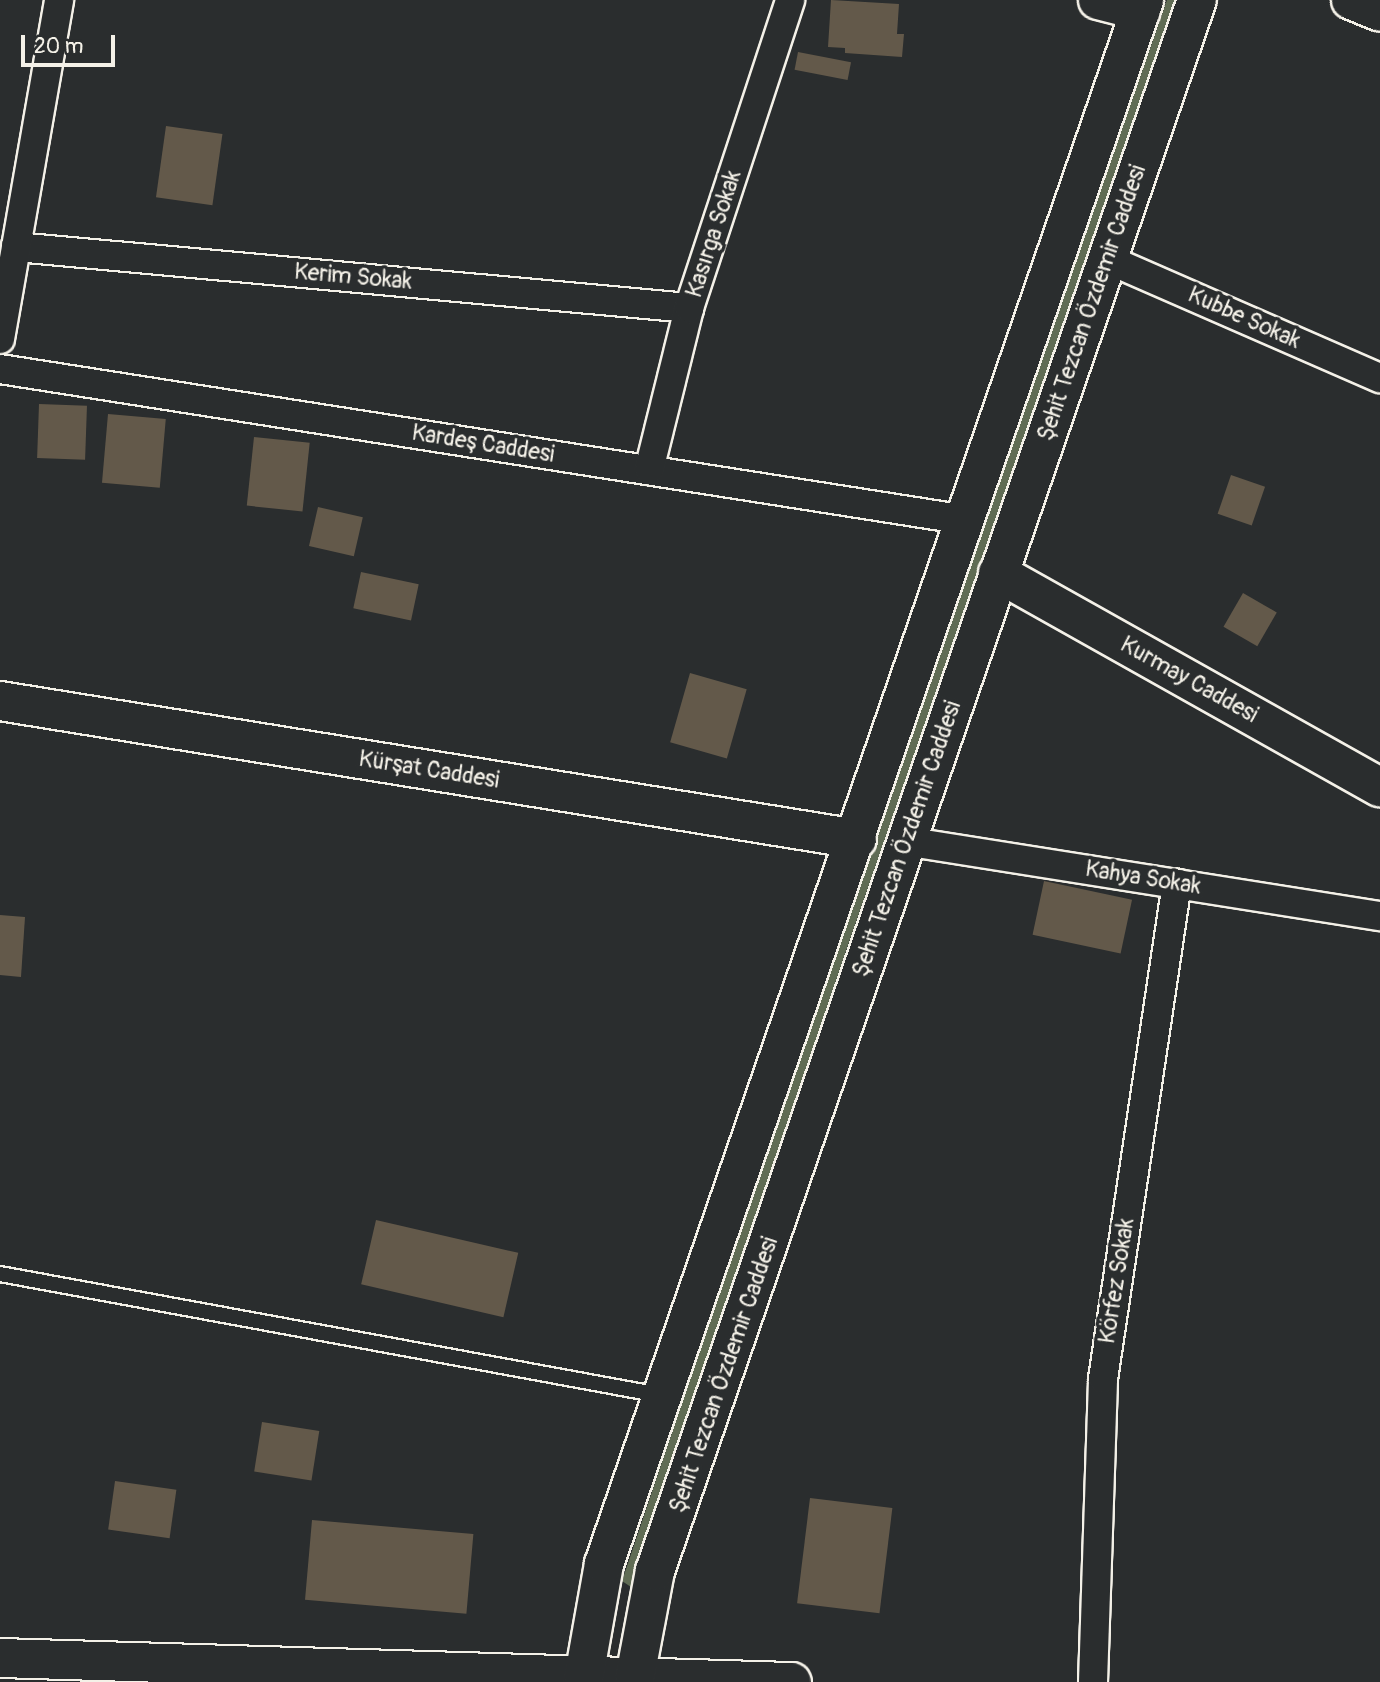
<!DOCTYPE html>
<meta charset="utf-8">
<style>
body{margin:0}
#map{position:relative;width:1380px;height:1682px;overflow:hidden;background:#2a2d2e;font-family:Pangolin,sans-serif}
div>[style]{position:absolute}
.green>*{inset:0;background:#606c54}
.building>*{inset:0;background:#63594a;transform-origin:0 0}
.roads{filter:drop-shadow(2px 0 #f4f1e8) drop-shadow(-2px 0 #f4f1e8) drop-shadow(0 2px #f4f1e8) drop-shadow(0 -2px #f4f1e8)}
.lane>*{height:14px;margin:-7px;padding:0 7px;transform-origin:7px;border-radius:7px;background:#2a2d2e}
.street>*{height:28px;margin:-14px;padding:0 14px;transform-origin:14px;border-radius:14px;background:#2a2d2e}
.secondary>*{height:38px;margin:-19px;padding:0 19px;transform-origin:19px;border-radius:19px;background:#2a2d2e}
span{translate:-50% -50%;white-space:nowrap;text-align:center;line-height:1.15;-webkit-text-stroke:7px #2a2d2e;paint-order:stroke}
.street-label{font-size:23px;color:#f4f1e8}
.scale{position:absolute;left:21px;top:35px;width:94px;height:32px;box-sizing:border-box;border:4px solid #f4f1e8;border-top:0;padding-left:9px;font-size:21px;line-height:24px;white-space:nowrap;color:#f4f1e8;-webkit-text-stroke:5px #2a2d2e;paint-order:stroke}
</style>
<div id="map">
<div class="green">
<i style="clip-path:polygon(1167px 0,1179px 0,850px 939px,631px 1587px,622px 1581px,843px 924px)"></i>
</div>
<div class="building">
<i style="clip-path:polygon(831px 0,899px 4px,897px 34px,904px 34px,902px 57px,845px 53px,845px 48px,828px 47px)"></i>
<i style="left:798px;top:52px;width:54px;height:18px;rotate:11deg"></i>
<i style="left:166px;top:126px;width:57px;height:72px;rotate:8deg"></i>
<i style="left:39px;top:404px;width:48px;height:54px;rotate:2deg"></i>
<i style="left:108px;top:414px;width:58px;height:69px;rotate:5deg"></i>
<i style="left:254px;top:437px;width:56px;height:69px;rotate:6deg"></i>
<i style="left:1231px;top:475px;width:36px;height:41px;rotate:19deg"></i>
<i style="left:318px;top:507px;width:46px;height:40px;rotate:13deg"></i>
<i style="left:361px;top:572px;width:59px;height:37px;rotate:12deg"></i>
<i style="left:1243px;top:593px;width:39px;height:39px;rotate:30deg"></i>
<i style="left:690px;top:673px;width:59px;height:72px;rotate:16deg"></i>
<i style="left:1044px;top:881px;width:90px;height:55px;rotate:12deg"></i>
<i style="clip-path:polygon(0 915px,25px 917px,21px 977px,0 975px)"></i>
<i style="left:376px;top:1220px;width:146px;height:66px;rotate:13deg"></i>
<i style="left:262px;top:1422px;width:58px;height:50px;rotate:9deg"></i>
<i style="left:115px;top:1481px;width:62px;height:49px;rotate:8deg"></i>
<i style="left:810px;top:1498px;width:83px;height:106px;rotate:7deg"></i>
<i style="left:312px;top:1520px;width:162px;height:80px;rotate:5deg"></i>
</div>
<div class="roads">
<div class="lane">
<i style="left:0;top:1274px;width:671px;rotate:10.39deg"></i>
</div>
<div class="street">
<i style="left:16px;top:247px;width:676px;rotate:5.18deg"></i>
<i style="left:1107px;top:259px;width:298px;rotate:23.6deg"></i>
<i style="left:0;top:339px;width:344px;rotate:-80.1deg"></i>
<i style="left:0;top:369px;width:978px;rotate:8.88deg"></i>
<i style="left:649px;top:470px;width:167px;rotate:-76.1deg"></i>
<i style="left:689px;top:308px;width:324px;rotate:-71.8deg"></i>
<i style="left:905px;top:841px;width:481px;rotate:9deg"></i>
<i style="left:1093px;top:1682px;width:303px;rotate:-88.1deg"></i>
<i style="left:1103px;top:1379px;width:501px;rotate:-81.51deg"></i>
</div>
<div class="secondary">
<i style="left:1098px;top:0;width:44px;rotate:14.3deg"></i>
<i style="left:1351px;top:0;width:31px;rotate:22deg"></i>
<i style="left:998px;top:573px;width:438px;rotate:29.3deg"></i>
<i style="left:0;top:701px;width:868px;rotate:9.15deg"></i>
<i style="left:0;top:1658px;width:792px;rotate:1.74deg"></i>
<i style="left:583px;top:1682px;width:120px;rotate:-79.9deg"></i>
<i style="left:604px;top:1564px;width:1655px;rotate:-70.95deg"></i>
<i style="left:634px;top:1682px;width:113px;rotate:-79.3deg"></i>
<i style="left:655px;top:1571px;width:1662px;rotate:-70.97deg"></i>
</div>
</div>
<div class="street-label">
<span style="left:714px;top:234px;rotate:-72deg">Kasırga Sokak</span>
<span style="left:353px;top:277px;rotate:5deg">Kerim Sokak</span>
<span style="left:1092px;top:303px;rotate:-71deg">Şehit Tezcan Özdemir Caddesi</span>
<span style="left:1244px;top:318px;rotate:24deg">Kubbe Sokak</span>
<span style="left:483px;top:444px;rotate:9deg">Kardeş Caddesi</span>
<span style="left:1189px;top:680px;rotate:29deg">Kurmay Caddesi</span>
<span style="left:429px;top:770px;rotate:9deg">Kürşat Caddesi</span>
<span style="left:907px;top:839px;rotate:-71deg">Şehit Tezcan Özdemir Caddesi</span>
<span style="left:1143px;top:878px;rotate:9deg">Kahya Sokak</span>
<span style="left:1117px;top:1281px;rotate:-81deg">Körfez Sokak</span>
<span style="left:724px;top:1375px;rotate:-71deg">Şehit Tezcan Özdemir Caddesi</span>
</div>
<div class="scale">20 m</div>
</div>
